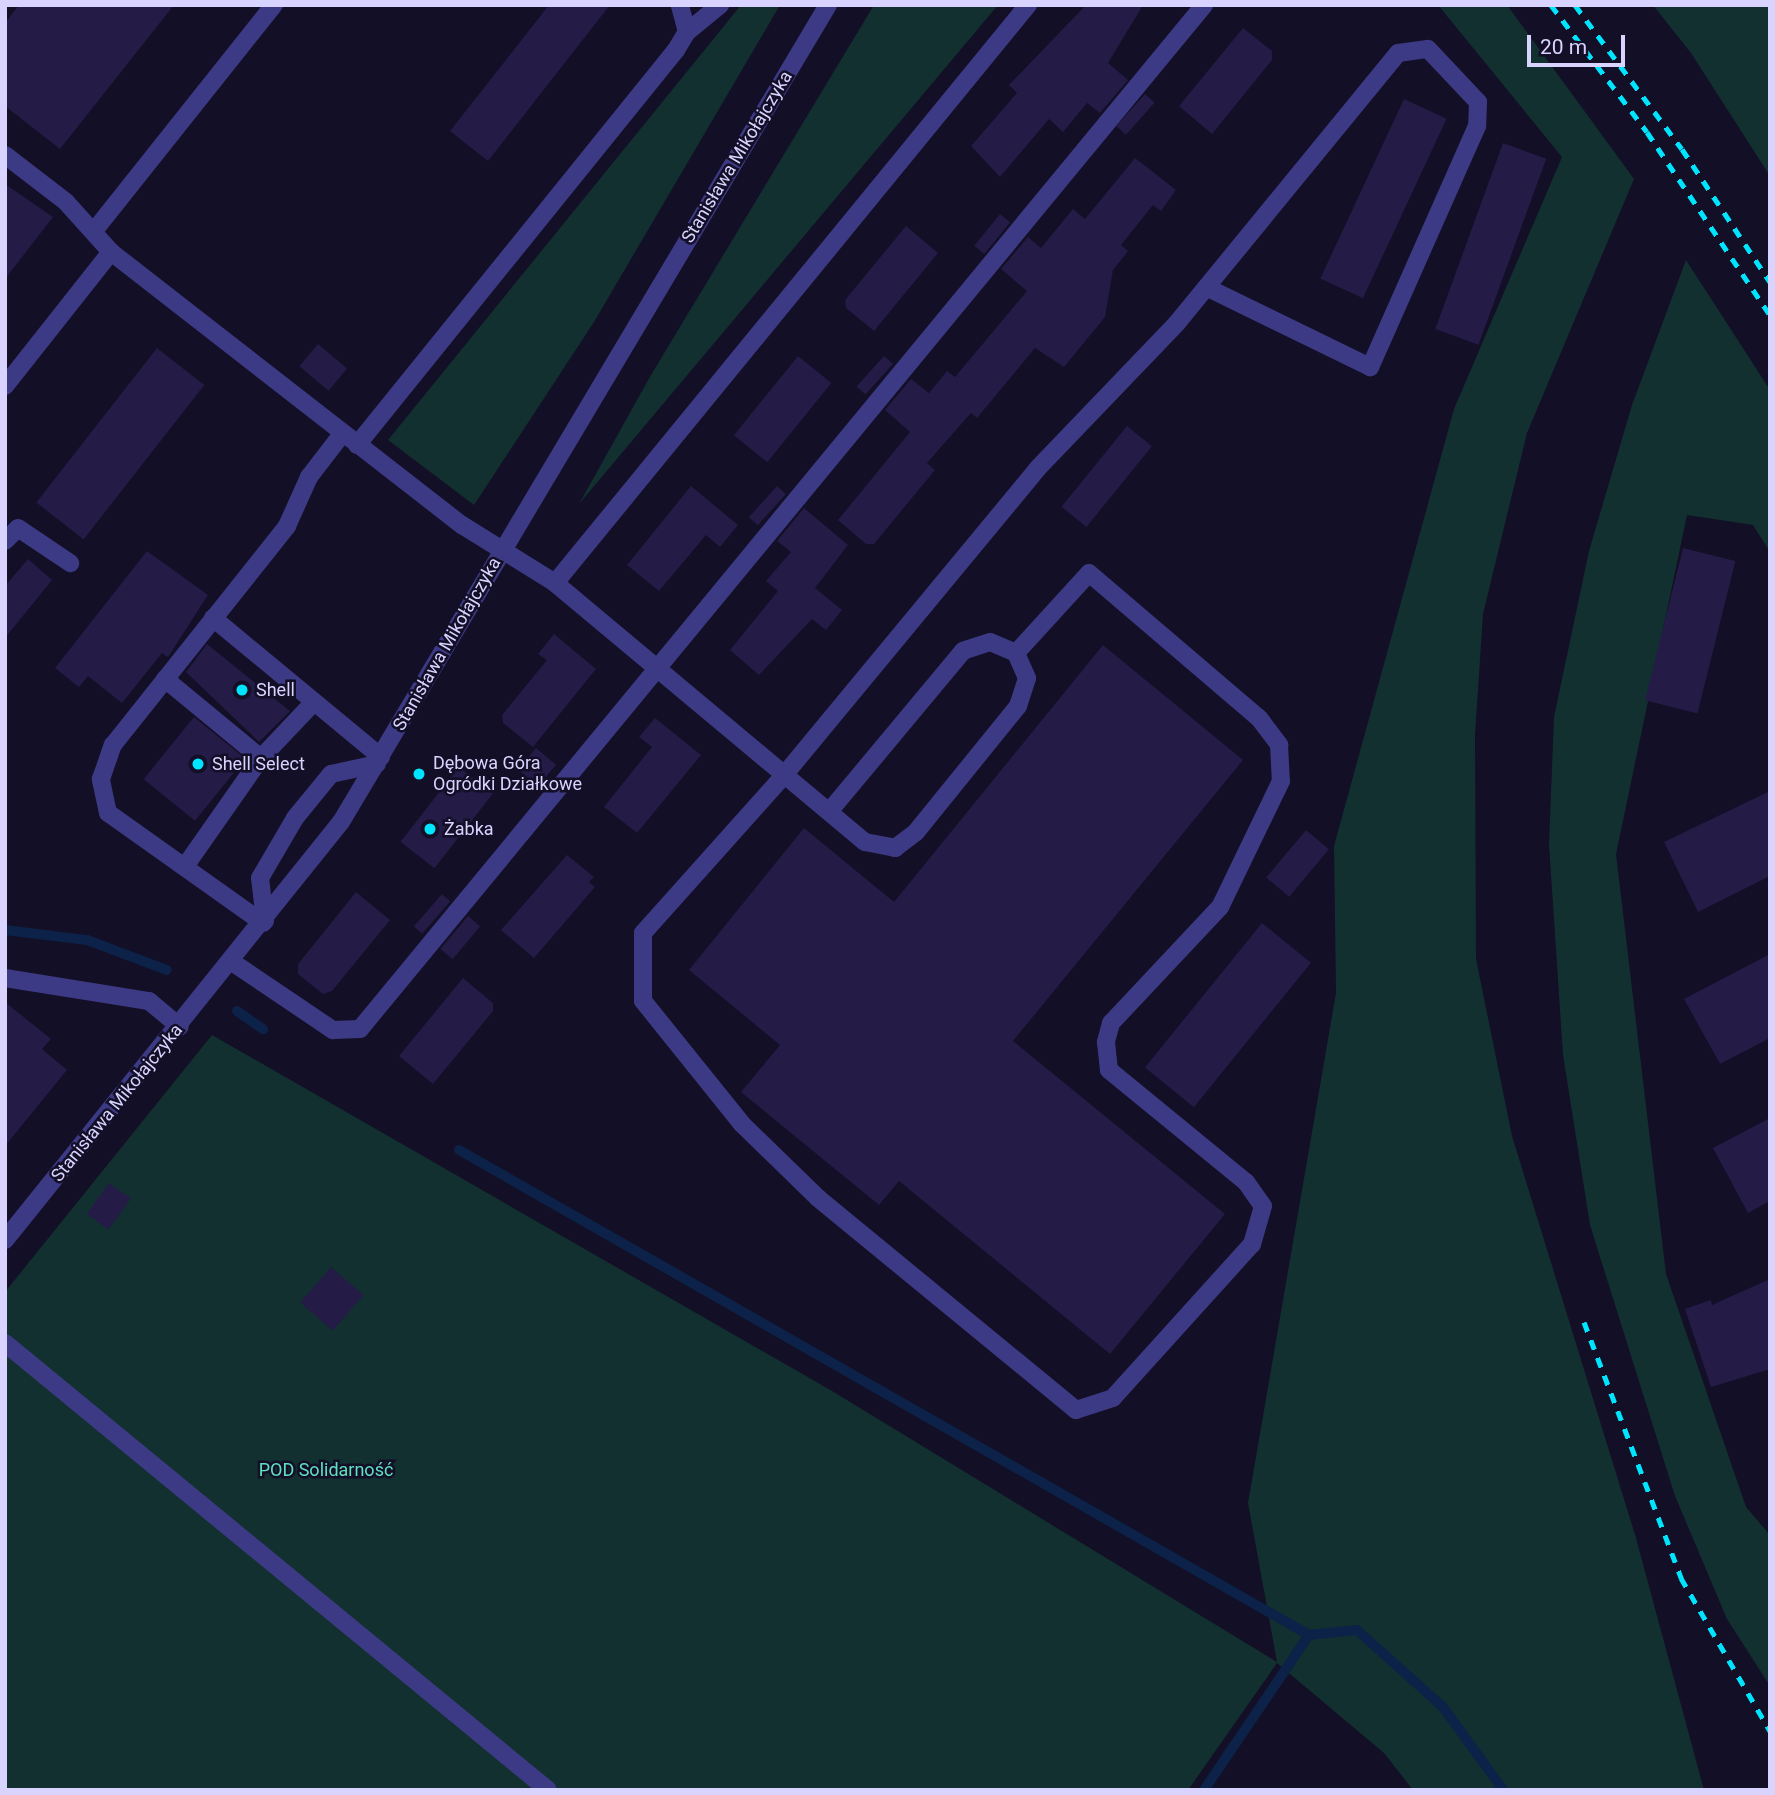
<!DOCTYPE html>
<meta charset="utf-8">
<style>
body{margin:0}
#map{position:relative;width:1775px;height:1795px;overflow:hidden;background:#130f26;font-family:Roboto,sans-serif}
div>[style]{position:absolute}
.green>*{inset:0;background:#12302f}
.stream>*{height:10px;margin:-5px;padding:0 5px;transform-origin:5px;border-radius:5px;background:#0c2248}
.building>*{inset:0;background:#241b47;transform-origin:0 0}
.minor>*{height:18px;margin:-9px;padding:0 9px;transform-origin:9px;border-radius:9px;background:#3d3a85}
.rail>*{height:5px;margin-top:-2.5px;transform-origin:0;background:repeating-linear-gradient(90deg,#00e5ff 0 10px,transparent 0 19px)}
.dots>*{width:19px;height:19px;translate:-50% -50%;box-sizing:border-box;border:4px solid #130f26;border-radius:50%}
span{translate:-50% -50%;white-space:nowrap;text-align:center;line-height:1.15;-webkit-text-stroke:5px #130f26;paint-order:stroke}
.street-label{font-size:18px;color:#d9d4ff}
.poi-label{font-size:18px;color:#d9d4ff}
.left{translate:0 -50%;text-align:left}
.park-label{font-size:18px;color:#5fe0c0}
.frame{position:absolute;inset:0;border:7px solid #d9d4ff;pointer-events:none}
.scale{position:absolute;left:1527px;top:35px;width:98px;height:32px;box-sizing:border-box;border:4px solid #d9d4ff;border-top:0;padding-left:9px;font-size:21px;line-height:24px;white-space:nowrap;color:#d9d4ff;-webkit-text-stroke:5px #130f26;paint-order:stroke}
</style>
<div id="map">
<div class="green">
<i style="clip-path:polygon(741px 5px,780px 5px,594px 322px,474px 505px,388px 440px)"></i>
<i style="clip-path:polygon(874px 5px,998px 5px,579px 504px,651px 375px)"></i>
<i style="clip-path:polygon(1438px 5px,1507px 5px,1634px 179px,1527px 433px,1483px 614px,1475px 735px,1476px 959px,1512px 1136px,1636px 1538px,1704px 1790px,1413px 1790px,1384px 1753px,1277px 1663px,1188px 1790px,5px 1790px,5px 1292px,212px 1035px,832px 1391px,1277px 1662px,1248px 1503px,1336px 993px,1334px 846px,1454px 409px,1562px 157px)"></i>
<i style="clip-path:polygon(1653px 5px,1770px 5px,1770px 176px,1691px 53px)"></i>
<i style="clip-path:polygon(1686px 260px,1770px 390px,1770px 552px,1753px 525px,1687px 515px,1616px 854px,1666px 1274px,1746px 1507px,1770px 1535px,1770px 1686px,1727px 1619px,1675px 1496px,1590px 1225px,1563px 1055px,1549px 844px,1554px 717px,1589px 551px,1632px 405px)"></i>
</div>
<div class="stream">
<i style="left:5px;top:930px;width:83px;rotate:7deg"></i>
<i style="left:87px;top:940px;width:85px;rotate:20.6deg"></i>
<i style="left:237px;top:1011px;width:32px;rotate:35deg"></i>
<i style="left:459px;top:1150px;width:979px;rotate:29.71deg"></i>
<i style="left:1309px;top:1635px;width:48px;rotate:-5.9deg"></i>
<i style="left:1357px;top:1630px;width:115px;rotate:41.8deg"></i>
<i style="left:1443px;top:1707px;width:102px;rotate:54.1deg"></i>
<i style="left:1204px;top:1790px;width:187px;rotate:-55.9deg"></i>
</div>
<div class="building">
<i style="clip-path:polygon(19px 5px,174px 5px,60px 149px,5px 106px,5px 23px)"></i>
<i style="clip-path:polygon(549px 5px,610px 5px,488px 161px,450px 131px)"></i>
<i style="clip-path:polygon(1086px 5px,1143px 5px,1108px 63px,1128px 80px,1100px 113px,1087px 103px,1063px 132px,1049px 119px,1000px 177px,971px 146px,1017px 93px,1009px 85px)"></i>
<i style="clip-path:polygon(1243px 28px,1272px 51px,1272px 60px,1212px 134px,1179px 106px)"></i>
<i style="left:1145px;top:94px;width:13px;height:43px;rotate:42deg"></i>
<i style="left:1404px;top:99px;width:47px;height:198px;rotate:25deg"></i>
<i style="left:1503px;top:143px;width:46px;height:198px;rotate:20deg"></i>
<i style="clip-path:polygon(1135px 158px,1176px 190px,1161px 211px,1153px 205px,1121px 245px,1128px 251px,1113px 270px,1105px 317px,1064px 367px,1035px 348px,977px 418px,971px 413px,927px 463px,935px 470px,874px 544px,866px 544px,838px 520px,910px 432px,885px 410px,911px 379px,929px 393px,947px 371px,955px 377px,1027px 291px,1001px 269px,1028px 237px,1041px 248px,1073px 209px,1085px 219px)"></i>
<i style="clip-path:polygon(5px 184px,53px 217px,5px 279px)"></i>
<i style="left:1000px;top:214px;width:13px;height:41px;rotate:39deg"></i>
<i style="clip-path:polygon(906px 226px,938px 253px,874px 331px,846px 308px,845px 300px)"></i>
<i style="left:318px;top:344px;width:38px;height:29px;rotate:40deg"></i>
<i style="left:157px;top:348px;width:60px;height:196px;rotate:38deg"></i>
<i style="left:798px;top:356px;width:43px;height:102px;rotate:39deg"></i>
<i style="left:884px;top:356px;width:12px;height:41px;rotate:42deg"></i>
<i style="left:1127px;top:426px;width:32px;height:104px;rotate:39deg"></i>
<i style="clip-path:polygon(691px 486px,738px 525px,720px 547px,706px 535px,659px 591px,627px 565px)"></i>
<i style="left:777px;top:486px;width:12px;height:42px;rotate:42deg"></i>
<i style="clip-path:polygon(804px 508px,848px 545px,815px 588px,842px 610px,826px 630px,812px 619px,759px 675px,730px 650px,778px 591px,766px 581px,791px 552px,777px 541px)"></i>
<i style="left:1683px;top:548px;width:54px;height:157px;rotate:14deg"></i>
<i style="clip-path:polygon(147px 551px,208px 595px,168px 657px,162px 653px,122px 703px,88px 676px,79px 687px,55px 668px)"></i>
<i style="clip-path:polygon(28px 559px,52px 580px,5px 638px,5px 586px)"></i>
<i style="clip-path:polygon(554px 634px,596px 669px,533px 747px,503px 723px,502px 715px,547px 660px,538px 654px)"></i>
<i style="clip-path:polygon(207px 644px,290px 711px,259px 742px,186px 672px)"></i>
<i style="clip-path:polygon(1103px 645px,1243px 760px,1013px 1041px,1225px 1214px,1110px 1354px,899px 1181px,879px 1205px,741px 1092px,780px 1045px,689px 970px,804px 828px,894px 902px)"></i>
<i style="left:194px;top:717px;width:66px;height:80px;rotate:39deg"></i>
<i style="clip-path:polygon(655px 718px,701px 755px,637px 833px,604px 807px,652px 747px,639px 737px)"></i>
<i style="left:536px;top:748px;width:26px;height:28px;rotate:40deg"></i>
<i style="left:459px;top:767px;width:43px;height:95px;rotate:38deg"></i>
<i style="clip-path:polygon(1770px 791px,1770px 876px,1698px 912px,1664px 842px)"></i>
<i style="left:1306px;top:830px;width:30px;height:62px;rotate:40deg"></i>
<i style="clip-path:polygon(567px 855px,594px 877px,589px 882px,595px 887px,534px 958px,501px 930px)"></i>
<i style="clip-path:polygon(356px 892px,390px 920px,332px 991px,323px 994px,298px 974px,298px 964px)"></i>
<i style="left:442px;top:894px;width:11px;height:43px;rotate:41deg"></i>
<i style="left:468px;top:916px;width:16px;height:43px;rotate:40deg"></i>
<i style="left:1262px;top:923px;width:63px;height:186px;rotate:39deg"></i>
<i style="clip-path:polygon(1770px 954px,1770px 1038px,1720px 1064px,1684px 999px)"></i>
<i style="clip-path:polygon(463px 978px,493px 1003px,493px 1011px,433px 1084px,399px 1056px)"></i>
<i style="clip-path:polygon(5px 1002px,51px 1039px,42px 1049px,67px 1070px,5px 1146px)"></i>
<i style="clip-path:polygon(1770px 1118px,1770px 1201px,1748px 1213px,1713px 1148px)"></i>
<i style="left:109px;top:1183px;width:27px;height:38px;rotate:36deg"></i>
<i style="left:331px;top:1267px;width:43px;height:47px;rotate:41deg"></i>
<i style="clip-path:polygon(1770px 1279px,1770px 1369px,1711px 1387px,1685px 1309px,1711px 1300px,1712px 1305px)"></i>
</div>
<div class="minor">
<i style="left:687px;top:32px;width:43px;rotate:-39.3deg"></i>
<i style="left:5px;top:155px;width:77px;rotate:37.6deg"></i>
<i style="left:66px;top:202px;width:67px;rotate:48deg"></i>
<i style="left:111px;top:252px;width:445px;rotate:37.9deg"></i>
<i style="left:462px;top:525px;width:110px;rotate:31.9deg"></i>
<i style="left:555px;top:583px;width:404px;rotate:39.9deg"></i>
<i style="left:865px;top:842px;width:31px;rotate:11deg"></i>
<i style="left:895px;top:848px;width:26px;rotate:-37deg"></i>
<i style="left:916px;top:832px;width:162px;rotate:-51deg"></i>
<i style="left:1018px;top:706px;width:29px;rotate:-72deg"></i>
<i style="left:1027px;top:678px;width:27px;rotate:-114deg"></i>
<i style="left:1016px;top:653px;width:28px;rotate:-157deg"></i>
<i style="left:990px;top:642px;width:28px;rotate:162deg"></i>
<i style="left:963px;top:651px;width:209px;rotate:129.8deg"></i>
<i style="left:94px;top:231px;width:289px;rotate:-51.5deg"></i>
<i style="left:5px;top:386px;width:171px;rotate:-51.7deg"></i>
<i style="left:357px;top:445px;width:508px;rotate:-51.08deg"></i>
<i style="left:676px;top:50px;width:21px;rotate:-59deg"></i>
<i style="left:687px;top:32px;width:28px;rotate:-105deg"></i>
<i style="left:5px;top:541px;width:18px;rotate:-45deg"></i>
<i style="left:18px;top:528px;width:63px;rotate:33.9deg"></i>
<i style="left:555px;top:583px;width:747px;rotate:-50.71deg"></i>
<i style="left:213px;top:618px;width:218px;rotate:39.6deg"></i>
<i style="left:1016px;top:653px;width:108px;rotate:-47.6deg"></i>
<i style="left:1089px;top:573px;width:223px;rotate:40.5deg"></i>
<i style="left:1259px;top:718px;width:34px;rotate:53deg"></i>
<i style="left:1279px;top:745px;width:36px;rotate:87deg"></i>
<i style="left:1281px;top:781px;width:140px;rotate:115.8deg"></i>
<i style="left:1220px;top:907px;width:159px;rotate:133.2deg"></i>
<i style="left:1111px;top:1023px;width:20px;rotate:105deg"></i>
<i style="left:1106px;top:1042px;width:28px;rotate:84deg"></i>
<i style="left:1109px;top:1070px;width:177px;rotate:39.3deg"></i>
<i style="left:1246px;top:1182px;width:29px;rotate:55deg"></i>
<i style="left:1263px;top:1206px;width:40px;rotate:106deg"></i>
<i style="left:1252px;top:1244px;width:207px;rotate:132.1deg"></i>
<i style="left:1113px;top:1398px;width:39px;rotate:162deg"></i>
<i style="left:1076px;top:1410px;width:334px;rotate:-140.6deg"></i>
<i style="left:818px;top:1198px;width:106px;rotate:-135.8deg"></i>
<i style="left:742px;top:1124px;width:158px;rotate:-128.8deg"></i>
<i style="left:643px;top:1001px;width:68px;rotate:-90deg"></i>
<i style="left:643px;top:933px;width:213px;rotate:-48.2deg"></i>
<i style="left:785px;top:774px;width:397px;rotate:-50.4deg"></i>
<i style="left:1038px;top:468px;width:201px;rotate:-46.2deg"></i>
<i style="left:1177px;top:323px;width:349px;rotate:-50.7deg"></i>
<i style="left:1398px;top:53px;width:30px;rotate:-8deg"></i>
<i style="left:1428px;top:49px;width:73px;rotate:46.7deg"></i>
<i style="left:1478px;top:102px;width:24px;rotate:92deg"></i>
<i style="left:1477px;top:126px;width:264px;rotate:113.9deg"></i>
<i style="left:1370px;top:367px;width:182px;rotate:-154deg"></i>
<i style="left:165px;top:679px;width:124px;rotate:39.5deg"></i>
<i style="left:186px;top:865px;width:131px;rotate:-55deg"></i>
<i style="left:261px;top:758px;width:74px;rotate:-46.6deg"></i>
<i style="left:265px;top:921px;width:43px;rotate:-96.6deg"></i>
<i style="left:260px;top:878px;width:69px;rotate:-59.7deg"></i>
<i style="left:295px;top:818px;width:57px;rotate:-50.7deg"></i>
<i style="left:331px;top:774px;width:47px;rotate:-12.3deg"></i>
<i style="left:263px;top:923px;width:190px;rotate:-144.6deg"></i>
<i style="left:108px;top:813px;width:35px;rotate:-102deg"></i>
<i style="left:101px;top:779px;width:36px;rotate:-71deg"></i>
<i style="left:113px;top:745px;width:280px;rotate:-51.5deg"></i>
<i style="left:287px;top:526px;width:54px;rotate:-65.8deg"></i>
<i style="left:309px;top:477px;width:54px;rotate:-52.5deg"></i>
<i style="left:232px;top:962px;width:122px;rotate:34deg"></i>
<i style="left:333px;top:1030px;width:27px;rotate:-2deg"></i>
<i style="left:360px;top:1029px;width:1327px;rotate:-50.5deg"></i>
<i style="left:5px;top:978px;width:146px;rotate:9.1deg"></i>
<i style="left:149px;top:1001px;width:40px;rotate:40deg"></i>
<i style="left:5px;top:1240px;width:536px;rotate:-51.21deg"></i>
<i style="left:341px;top:822px;width:951px;rotate:-59.2deg"></i>
<i style="left:5px;top:1343px;width:703px;rotate:39.46deg"></i>
</div>
<div class="rail">
<i style="left:1551px;top:5px;width:159px;rotate:52.9deg"></i>
<i style="left:1647px;top:132px;width:220px;rotate:56.1deg"></i>
<i style="left:1575px;top:5px;width:179px;rotate:53.4deg"></i>
<i style="left:1682px;top:149px;width:159px;rotate:56.5deg"></i>
<i style="left:1584px;top:1322px;width:274px;rotate:69.2deg"></i>
<i style="left:1681px;top:1578px;width:177px;rotate:59.8deg"></i>
</div>
<div class="dots">
<i style="left:242px;top:690px;background:#00e5ff"></i>
<i style="left:198px;top:764px;background:#00e5ff"></i>
<i style="left:419px;top:774px;background:#00e5ff"></i>
<i style="left:430px;top:829px;background:#00e5ff"></i>
</div>
<div class="street-label">
<span style="left:737px;top:157px;rotate:-59deg">Stanisława Mikołajczyka</span>
<span style="left:447px;top:644px;rotate:-60deg">Stanisława Mikołajczyka</span>
<span style="left:117px;top:1103px;rotate:-51deg">Stanisława Mikołajczyka</span>
</div>
<div class="poi-label">
<span class="left" style="left:256px;top:690px">Shell</span>
<span class="left" style="left:212px;top:764px">Shell Select</span>
<span class="left" style="left:433px;top:774px">Dębowa Góra<br>Ogródki Działkowe</span>
<span class="left" style="left:444px;top:829px">Żabka</span>
</div>
<div class="park-label">
<span style="left:326px;top:1470px">POD Solidarność</span>
</div>
<div class="frame"></div>
<div class="scale">20 m</div>
</div>
